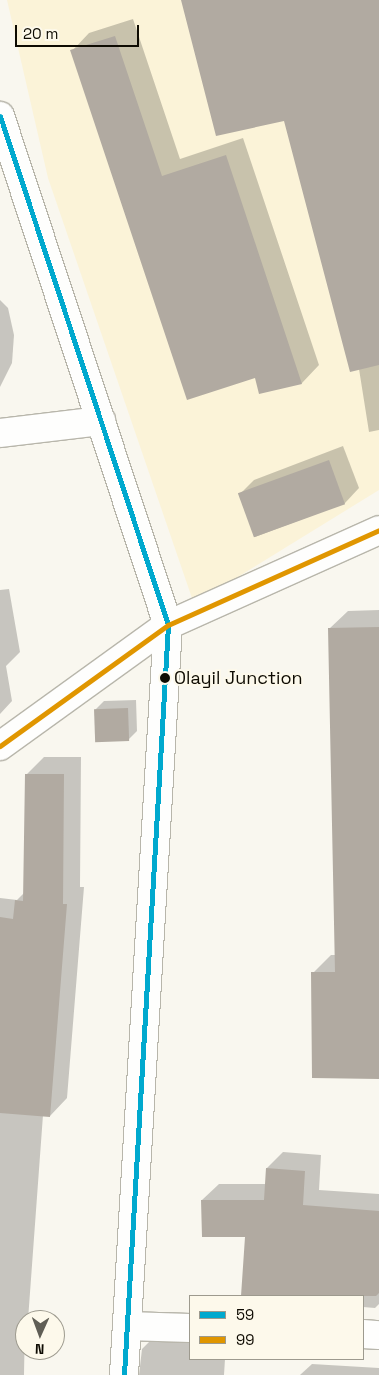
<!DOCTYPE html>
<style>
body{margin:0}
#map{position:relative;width:379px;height:1375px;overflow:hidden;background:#f9f7ef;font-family:"Space Grotesk",sans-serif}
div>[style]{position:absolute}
.built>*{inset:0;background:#fbf3d8}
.shadow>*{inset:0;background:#0003}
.building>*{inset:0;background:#b1aaa1;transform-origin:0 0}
.roads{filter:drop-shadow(1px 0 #b8b6ab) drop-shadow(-1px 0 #b8b6ab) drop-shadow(0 1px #b8b6ab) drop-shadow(0 -1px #b8b6ab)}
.minor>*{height:28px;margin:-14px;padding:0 14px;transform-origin:14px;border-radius:14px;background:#fefefd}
.major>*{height:28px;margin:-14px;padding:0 14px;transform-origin:14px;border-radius:14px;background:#fefefd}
.bus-1>*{height:5px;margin:-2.5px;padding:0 2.5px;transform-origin:2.5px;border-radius:2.5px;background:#00a9ce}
.bus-2>*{height:5px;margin:-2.5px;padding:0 2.5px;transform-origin:2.5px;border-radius:2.5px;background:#e09600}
.dots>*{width:14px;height:14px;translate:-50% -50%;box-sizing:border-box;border:2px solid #fdf9eb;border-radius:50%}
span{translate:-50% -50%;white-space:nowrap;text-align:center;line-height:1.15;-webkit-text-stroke:4px #fdf9eb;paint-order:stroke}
.bus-label{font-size:18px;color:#0e0b02}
.left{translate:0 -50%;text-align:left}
.legend{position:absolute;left:189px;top:1295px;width:175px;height:65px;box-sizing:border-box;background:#fdf9eb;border:1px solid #9d9a8e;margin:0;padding:6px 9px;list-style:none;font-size:15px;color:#0e0b02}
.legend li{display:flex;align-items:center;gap:10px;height:25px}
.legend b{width:25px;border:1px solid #9d9a8e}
.north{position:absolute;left:15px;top:1310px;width:50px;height:50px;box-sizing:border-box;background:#fdf9eb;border:1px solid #9d9a8e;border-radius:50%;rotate:182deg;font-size:14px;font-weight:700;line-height:20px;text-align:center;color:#0e0b02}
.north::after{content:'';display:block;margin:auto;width:18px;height:22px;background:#605e55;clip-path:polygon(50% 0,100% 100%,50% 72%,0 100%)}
.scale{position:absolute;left:15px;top:25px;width:124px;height:22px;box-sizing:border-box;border:2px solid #0e0b02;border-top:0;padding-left:6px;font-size:15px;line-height:18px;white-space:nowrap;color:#0e0b02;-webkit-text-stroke:4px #fdf9eb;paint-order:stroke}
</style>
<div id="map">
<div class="built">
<i style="clip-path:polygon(7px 0,379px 0,379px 490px,194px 604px,48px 178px)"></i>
</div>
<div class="shadow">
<i style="clip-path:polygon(182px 0,379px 0,379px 430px,369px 432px,359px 369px,285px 120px)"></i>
<i style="clip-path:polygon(133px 19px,180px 159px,243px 138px,319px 365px,302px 383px,260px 393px,256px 376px,72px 51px,89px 33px)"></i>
<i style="clip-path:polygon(0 300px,8px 308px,14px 335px,12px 363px,0 387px)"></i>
<i style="clip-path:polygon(343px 446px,359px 488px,345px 503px,255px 537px,239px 495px,254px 480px)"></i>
<i style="clip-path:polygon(9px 589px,20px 652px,6px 666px,12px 701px,0 714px,0 590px)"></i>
<i style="clip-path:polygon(379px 610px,379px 1078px,313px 973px,331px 955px,336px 955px,329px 629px,348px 611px)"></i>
<i style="clip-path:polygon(136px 700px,137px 731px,128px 740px,95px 710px,104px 701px)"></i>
<i style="clip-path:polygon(44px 757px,81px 757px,80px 887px,84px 887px,67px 1098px,50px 1116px,43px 1115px,28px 1320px,25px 1320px,24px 1375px,0 1375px,0 898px,17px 900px,25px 892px,26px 775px)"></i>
<i style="clip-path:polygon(283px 1152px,321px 1155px,319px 1190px,379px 1194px,379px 1304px,375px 1308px,363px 1307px,363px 1296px,242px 1296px,247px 1236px,202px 1200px,219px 1184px,266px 1184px,267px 1168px)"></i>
<i style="clip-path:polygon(157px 1334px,190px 1336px,190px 1359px,225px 1359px,224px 1375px,139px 1375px,142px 1349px)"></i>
<i style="clip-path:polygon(312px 1364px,379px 1368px,379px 1375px,300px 1375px)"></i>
</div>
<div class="building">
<i style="clip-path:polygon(181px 0,379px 0,379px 365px,350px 372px,284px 121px,216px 136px)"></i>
<i style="clip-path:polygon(115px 36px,162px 176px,226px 155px,302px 384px,259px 394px,255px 378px,187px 400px,70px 50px)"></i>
<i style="left:329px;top:460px;width:47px;height:97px;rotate:70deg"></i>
<i style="clip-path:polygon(379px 627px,379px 1079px,312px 1078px,311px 972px,335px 972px,328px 628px)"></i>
<i style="left:128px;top:708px;width:33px;height:34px;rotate:88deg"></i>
<i style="clip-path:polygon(25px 774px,64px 774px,63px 904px,67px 904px,50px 1117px,0 1113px,0 917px,13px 919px,15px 900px,23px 901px)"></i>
<i style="clip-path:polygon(266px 1168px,305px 1171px,303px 1205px,379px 1211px,379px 1293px,376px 1296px,241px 1296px,245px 1237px,202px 1237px,201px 1200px,264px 1200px)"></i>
</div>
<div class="roads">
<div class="minor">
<i style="left:0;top:433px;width:102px;rotate:-6.8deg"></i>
<i style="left:0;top:746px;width:207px;rotate:-35.8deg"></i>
<i style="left:168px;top:625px;width:231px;rotate:-24.2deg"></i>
<i style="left:127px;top:1326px;width:63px;rotate:1.8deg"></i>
<i style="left:363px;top:1334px;width:16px;rotate:4deg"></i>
</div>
<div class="major">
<i style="left:0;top:116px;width:536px;rotate:71.73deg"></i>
<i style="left:168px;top:625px;width:751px;rotate:93.36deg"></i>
</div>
</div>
<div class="bus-1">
<i style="left:0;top:116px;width:536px;rotate:71.73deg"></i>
<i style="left:168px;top:625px;width:751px;rotate:93.36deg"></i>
</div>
<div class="bus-2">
<i style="left:0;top:746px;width:207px;rotate:-35.8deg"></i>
<i style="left:168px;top:625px;width:231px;rotate:-24.2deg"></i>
</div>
<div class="dots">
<i style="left:165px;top:678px;background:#0e0b02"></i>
</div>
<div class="bus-label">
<span class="left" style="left:174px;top:678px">Olayil Junction</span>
</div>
<ul class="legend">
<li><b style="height:6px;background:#00a9ce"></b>59</li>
<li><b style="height:6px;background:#e09600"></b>99</li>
</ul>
<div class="north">N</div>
<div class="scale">20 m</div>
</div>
